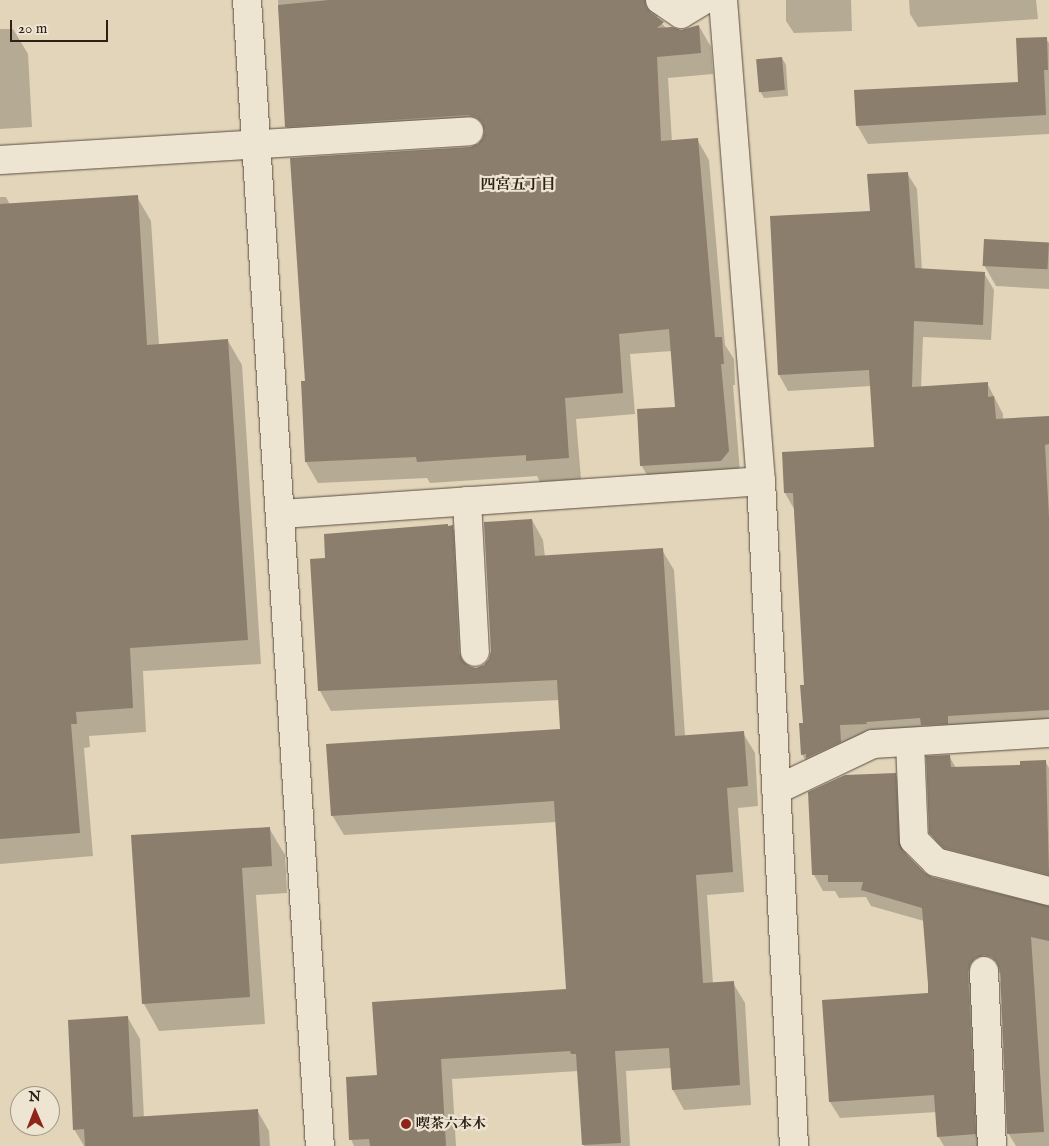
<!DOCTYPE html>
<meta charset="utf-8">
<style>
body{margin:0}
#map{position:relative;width:1049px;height:1146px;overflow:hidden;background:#e3d5ba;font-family:"IM FELL English","Noto Serif JP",serif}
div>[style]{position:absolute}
.shadow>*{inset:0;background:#0003}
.building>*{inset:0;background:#8b7e6c;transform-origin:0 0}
.roads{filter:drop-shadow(0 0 1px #5a4d40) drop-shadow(0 0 1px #5a4d40)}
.minor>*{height:28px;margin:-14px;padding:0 14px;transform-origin:14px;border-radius:14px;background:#ede4d2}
.dots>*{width:14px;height:14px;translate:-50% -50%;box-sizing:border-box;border:2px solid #ede4d2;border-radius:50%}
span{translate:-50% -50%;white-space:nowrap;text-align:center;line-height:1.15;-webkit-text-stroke:4.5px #ede4d2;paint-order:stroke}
.poi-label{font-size:14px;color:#2c2017;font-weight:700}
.left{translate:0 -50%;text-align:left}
.neighbourhood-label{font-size:15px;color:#2c2017;font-weight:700}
.north{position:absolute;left:10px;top:1086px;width:50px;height:50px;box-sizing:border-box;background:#ede4d2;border:1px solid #a09687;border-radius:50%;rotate:359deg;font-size:14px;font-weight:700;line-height:20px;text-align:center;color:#2c2017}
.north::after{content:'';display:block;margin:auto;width:18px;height:22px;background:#8f2418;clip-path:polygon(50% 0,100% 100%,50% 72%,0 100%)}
.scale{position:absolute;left:10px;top:20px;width:98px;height:22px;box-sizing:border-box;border:2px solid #2c2017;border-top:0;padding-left:6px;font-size:15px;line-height:18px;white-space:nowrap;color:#2c2017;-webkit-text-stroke:4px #ede4d2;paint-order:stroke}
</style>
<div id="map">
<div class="shadow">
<i style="clip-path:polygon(278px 0,713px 0,659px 12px,657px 18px,667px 29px,681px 31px,699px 26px,711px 47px,713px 74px,668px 78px,672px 142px,697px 139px,709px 160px,725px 345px,734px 359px,735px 385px,733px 385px,740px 473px,654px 486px,641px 465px,676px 408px,672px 351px,630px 354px,635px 414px,576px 419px,581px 479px,540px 482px,537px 476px,430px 483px,427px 478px,318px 483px,306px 462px,306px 382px,470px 148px,479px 145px,485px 137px,299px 147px,286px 126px)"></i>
<i style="clip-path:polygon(786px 0,851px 0,852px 31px,794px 33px,786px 21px)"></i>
<i style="clip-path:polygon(909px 0,1036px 0,1038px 19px,918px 27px,910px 14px)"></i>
<i style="clip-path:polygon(0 29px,13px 29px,28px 54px,32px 127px,0 129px)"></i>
<i style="clip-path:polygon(1046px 39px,1049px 43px,1049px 134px,868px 144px,857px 125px,1019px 83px)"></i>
<i style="clip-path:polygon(782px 58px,786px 65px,788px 96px,764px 98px,760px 91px)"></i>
<i style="clip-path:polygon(907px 173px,917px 189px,922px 270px,984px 273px,994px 290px,991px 340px,923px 337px,921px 388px,987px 383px,1003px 414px,1003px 419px,1049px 417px,1049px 726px,957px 732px,811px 770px,802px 754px,806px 686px,794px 509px,785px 493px,875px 448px,871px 386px,788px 391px,779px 375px,871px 212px)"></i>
<i style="clip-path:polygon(0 197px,6px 197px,10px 205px,137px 197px,151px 221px,159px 345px,228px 341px,242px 365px,261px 664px,143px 671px,146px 732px,89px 736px,90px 747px,84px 748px,93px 856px,0 864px)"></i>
<i style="clip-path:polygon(1049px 243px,1049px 289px,996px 286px,984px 265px)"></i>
<i style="clip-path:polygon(532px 520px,543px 540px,545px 557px,662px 550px,674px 570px,685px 736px,743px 733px,755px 753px,758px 806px,738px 808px,744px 892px,707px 895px,713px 984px,733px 983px,745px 1003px,751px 1105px,684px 1110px,673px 1090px,671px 1068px,626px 1071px,630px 1146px,584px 1146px,578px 1071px,452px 1079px,456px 1146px,354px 1146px,351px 1139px,378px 1076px,568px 991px,556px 822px,344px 835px,332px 815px,561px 730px,559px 700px,331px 711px,320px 691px,312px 560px,326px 559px,452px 527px,463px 547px,470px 668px,475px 669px,485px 666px,490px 659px)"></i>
<i style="clip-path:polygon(949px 756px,956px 768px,1022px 767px,1045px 761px,1049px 768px,1049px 888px,940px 850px,931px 833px)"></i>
<i style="clip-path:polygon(895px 774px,904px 790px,907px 857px,924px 874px,932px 878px,1049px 907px,1049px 1146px,1016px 1146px,1008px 1133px,1001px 973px,994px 971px,984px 1146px,944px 1146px,938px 1136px,937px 1112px,840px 1118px,830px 1102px,824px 1001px,929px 994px,924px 921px,871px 906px,866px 897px,839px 898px,835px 891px,823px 891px,814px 875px,809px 793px)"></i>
<i style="clip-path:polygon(269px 828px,285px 855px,287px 893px,256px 895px,265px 1024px,159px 1031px,144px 1004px)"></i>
<i style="clip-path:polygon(128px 1018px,140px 1039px,144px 1118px,257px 1110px,269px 1131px,270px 1146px,84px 1146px,74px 1129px)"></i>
</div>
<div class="building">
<i style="clip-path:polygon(329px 0,645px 0,646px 7px,651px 13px,664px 22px,657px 28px,672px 27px,681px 30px,699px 25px,701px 53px,657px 57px,661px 141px,698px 138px,715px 337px,722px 337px,724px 364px,721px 364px,729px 451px,721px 461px,640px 466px,637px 409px,675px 407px,669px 329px,619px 334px,623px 393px,565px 398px,569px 458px,526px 461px,526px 455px,417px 462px,416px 457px,305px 462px,301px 381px,305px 381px,290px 158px,470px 147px,478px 144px,483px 138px,485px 131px,482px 122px,476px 117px,468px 115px,285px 127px,278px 5px)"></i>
<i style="clip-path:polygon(1047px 37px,1048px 70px,1044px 70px,1046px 115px,856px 126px,854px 90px,1018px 82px,1016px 38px)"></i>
<i style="left:782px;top:57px;width:33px;height:26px;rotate:85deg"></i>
<i style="clip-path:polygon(908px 172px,915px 268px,985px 272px,983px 325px,914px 321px,912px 387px,988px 382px,988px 397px,994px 396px,996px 419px,1049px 416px,1049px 444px,1045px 445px,1049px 517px,1049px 710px,948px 716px,948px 724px,921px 725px,920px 718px,866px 722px,867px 724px,840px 725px,841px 742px,806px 758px,806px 754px,801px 755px,799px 723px,803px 723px,800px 685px,804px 685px,793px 493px,784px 493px,782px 452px,874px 447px,869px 370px,778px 375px,770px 216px,870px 211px,867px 174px)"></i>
<i style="clip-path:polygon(138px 195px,147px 345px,228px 339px,248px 640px,130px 648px,133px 708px,76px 712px,77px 724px,71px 724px,80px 833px,0 839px,0 204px)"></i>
<i style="left:984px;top:239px;width:65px;height:27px;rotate:3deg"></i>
<i style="clip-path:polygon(532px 519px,535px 556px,663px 548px,675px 736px,744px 731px,748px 786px,727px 788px,733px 872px,696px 875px,703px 983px,734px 981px,740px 1085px,672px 1090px,669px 1048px,615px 1051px,621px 1143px,582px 1145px,576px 1054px,571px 1054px,570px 1051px,441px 1059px,446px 1146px,370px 1146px,369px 1139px,349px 1140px,346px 1077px,377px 1075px,372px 1002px,566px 989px,554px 801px,331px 816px,326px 744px,560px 729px,557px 680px,318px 691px,310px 559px,325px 558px,324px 534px,448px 524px,448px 526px,453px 525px,459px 653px,462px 660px,468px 666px,476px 668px,484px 665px,489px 659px,491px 651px,484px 522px)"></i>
<i style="clip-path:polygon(950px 755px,951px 767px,1020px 765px,1020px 761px,1046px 760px,1049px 875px,944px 848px,929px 833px,926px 756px)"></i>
<i style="clip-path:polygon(896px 773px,899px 841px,903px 851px,925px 873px,932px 877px,1049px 906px,1049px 941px,1031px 937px,1044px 1132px,1007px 1134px,1000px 970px,997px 962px,992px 957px,984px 955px,975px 958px,970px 964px,968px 972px,976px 1134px,937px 1137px,934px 1095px,829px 1102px,822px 1000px,928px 993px,928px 984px,922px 908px,861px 890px,863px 882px,828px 882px,828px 875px,812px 875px,808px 792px,845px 775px)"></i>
<i style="clip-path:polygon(270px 827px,272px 866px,242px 868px,250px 997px,142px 1004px,131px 835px)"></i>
<i style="clip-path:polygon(128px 1016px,133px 1117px,258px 1109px,260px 1146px,85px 1146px,84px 1129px,73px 1130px,68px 1020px)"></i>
</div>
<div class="roads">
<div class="minor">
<i style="left:247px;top:0;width:1148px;rotate:86.36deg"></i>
<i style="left:660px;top:0;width:25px;rotate:34deg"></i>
<i style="left:681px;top:14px;width:27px;rotate:-31deg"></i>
<i style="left:723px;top:0;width:482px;rotate:85.5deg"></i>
<i style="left:761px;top:481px;width:666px;rotate:87.16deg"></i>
<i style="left:0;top:160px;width:470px;rotate:-3.5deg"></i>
<i style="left:467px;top:501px;width:151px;rotate:87deg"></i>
<i style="left:281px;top:514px;width:481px;rotate:-3.9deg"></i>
<i style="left:910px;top:742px;width:98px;rotate:87.7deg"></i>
<i style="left:914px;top:840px;width:31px;rotate:45deg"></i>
<i style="left:936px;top:862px;width:117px;rotate:14.4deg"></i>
<i style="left:776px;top:790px;width:107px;rotate:-25.4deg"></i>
<i style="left:873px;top:744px;width:176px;rotate:-3.6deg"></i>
<i style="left:984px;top:971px;width:175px;rotate:87.4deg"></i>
</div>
</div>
<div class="dots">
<i style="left:406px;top:1124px;background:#8f2418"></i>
</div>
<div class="poi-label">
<span class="left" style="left:416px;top:1124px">喫茶六本木</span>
</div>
<div class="neighbourhood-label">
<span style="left:518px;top:185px">四宮五丁目</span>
</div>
<div class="north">N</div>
<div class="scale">20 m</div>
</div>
